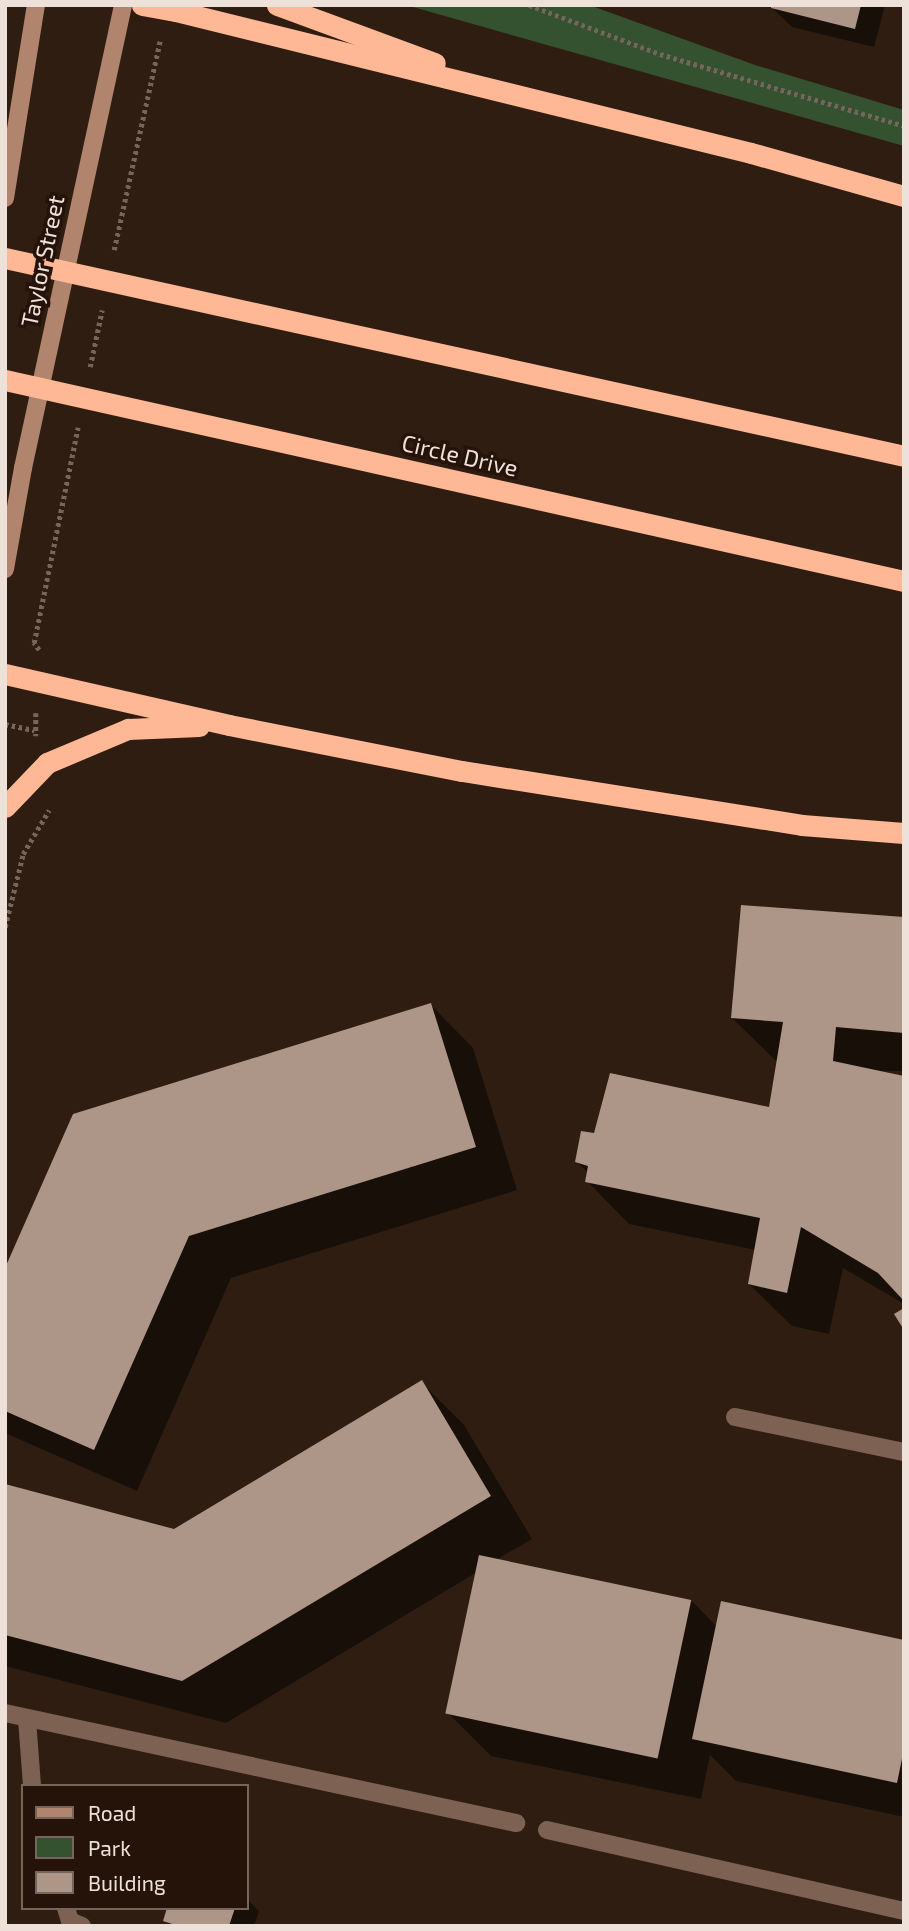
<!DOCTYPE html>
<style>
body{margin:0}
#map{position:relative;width:909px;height:1931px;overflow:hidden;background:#2f1d12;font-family:"Exo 2",sans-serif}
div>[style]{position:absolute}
.green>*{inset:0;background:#355230}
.shadow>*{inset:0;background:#0007}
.building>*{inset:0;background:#ad9588;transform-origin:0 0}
.path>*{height:4.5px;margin-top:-2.25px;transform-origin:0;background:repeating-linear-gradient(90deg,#75655b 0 3.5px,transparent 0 7px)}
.lane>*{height:18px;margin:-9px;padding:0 9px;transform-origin:9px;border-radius:9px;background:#7d6153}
.street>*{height:18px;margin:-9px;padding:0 9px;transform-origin:9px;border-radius:9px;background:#7d6153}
.secondary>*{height:18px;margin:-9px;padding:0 9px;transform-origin:9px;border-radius:9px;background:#b1846e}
.highway>*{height:21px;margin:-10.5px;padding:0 10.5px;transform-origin:10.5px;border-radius:10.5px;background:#feb896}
span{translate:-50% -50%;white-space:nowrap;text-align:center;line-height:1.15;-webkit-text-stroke:7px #251309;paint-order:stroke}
.street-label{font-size:23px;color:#eee1da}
.frame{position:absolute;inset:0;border:7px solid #eee1da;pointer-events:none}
.legend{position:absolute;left:21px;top:1784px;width:228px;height:126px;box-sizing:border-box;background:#251309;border:2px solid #75655d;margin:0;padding:9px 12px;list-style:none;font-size:21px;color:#eee1da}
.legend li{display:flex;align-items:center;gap:14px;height:35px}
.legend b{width:35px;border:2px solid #75655d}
</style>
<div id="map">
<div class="green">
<i style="clip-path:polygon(406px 5px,589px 5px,755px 65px,904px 110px,904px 146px)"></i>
</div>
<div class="shadow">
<i style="clip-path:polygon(769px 5px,885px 5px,874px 47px,792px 27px)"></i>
<i style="clip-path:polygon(904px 919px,904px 1071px,875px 1071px,904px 1077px,904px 1304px,843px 1268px,829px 1334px,792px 1326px,749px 1284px,756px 1250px,629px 1224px,587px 1181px,589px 1174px,577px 1162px,595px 1135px,771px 1109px,780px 1061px,775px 1060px,732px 1018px)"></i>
<i style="clip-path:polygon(431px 1005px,473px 1048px,517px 1190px,231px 1278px,137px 1491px,5px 1433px,5px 1272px)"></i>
<i style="clip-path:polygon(421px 1382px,464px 1425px,532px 1539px,496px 1560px,691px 1600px,717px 1627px,904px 1642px,904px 1817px,736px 1781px,710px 1755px,701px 1799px,491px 1756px,448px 1713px,477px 1572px,226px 1723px,5px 1666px,5px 1486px,175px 1530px)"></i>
<i style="clip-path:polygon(247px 1899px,259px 1911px,254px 1926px,170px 1926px,165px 1920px,169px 1908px,247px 1908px)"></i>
</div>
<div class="building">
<i style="clip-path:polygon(771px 5px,861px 5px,855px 29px,771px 8px)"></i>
<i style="clip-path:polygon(741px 905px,904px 917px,904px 1033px,836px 1027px,833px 1061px,904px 1076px,904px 1301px,878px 1273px,801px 1227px,787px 1293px,748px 1284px,760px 1218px,585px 1182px,588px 1166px,575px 1162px,581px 1131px,594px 1133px,610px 1073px,769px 1107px,783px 1022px,731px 1018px)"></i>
<i style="clip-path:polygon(431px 1003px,476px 1147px,189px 1236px,94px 1450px,5px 1411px,5px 1268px,73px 1114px)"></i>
<i style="clip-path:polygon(904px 1308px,904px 1330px,894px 1314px)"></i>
<i style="clip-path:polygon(422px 1380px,491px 1496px,182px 1681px,5px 1635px,5px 1484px,174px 1529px)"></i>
<i style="left:479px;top:1555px;width:217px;height:162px;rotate:12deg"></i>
<i style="clip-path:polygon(721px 1601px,904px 1640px,904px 1749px,897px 1783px,692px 1739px)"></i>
<i style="clip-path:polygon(167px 1908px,235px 1908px,229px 1926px,178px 1926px,163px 1921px)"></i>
</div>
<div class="path">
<i style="left:529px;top:5px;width:140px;rotate:20.5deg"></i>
<i style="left:660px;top:54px;width:254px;rotate:16.4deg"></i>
<i style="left:114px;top:250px;width:215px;rotate:-77.6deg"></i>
<i style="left:90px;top:367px;width:58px;rotate:-78.1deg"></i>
<i style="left:39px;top:650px;width:9px;rotate:-126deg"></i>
<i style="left:34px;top:643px;width:220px;rotate:-78.5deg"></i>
<i style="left:36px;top:713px;width:23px;rotate:90deg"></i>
<i style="left:5px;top:724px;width:30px;rotate:12deg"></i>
<i style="left:5px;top:927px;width:75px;rotate:-76.1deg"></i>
<i style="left:23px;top:854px;width:51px;rotate:-59.4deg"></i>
</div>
<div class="lane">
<i style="left:5px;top:1713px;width:523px;rotate:12.15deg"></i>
<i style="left:27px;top:1719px;width:67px;rotate:85.7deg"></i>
<i style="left:547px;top:1830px;width:366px;rotate:12.8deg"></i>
<i style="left:66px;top:1908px;width:14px;rotate:73deg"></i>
<i style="left:70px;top:1921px;width:13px;rotate:23deg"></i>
</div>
<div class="street">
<i style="left:735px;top:1417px;width:173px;rotate:11.7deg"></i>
</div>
<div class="secondary">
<i style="left:5px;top:198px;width:195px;rotate:-80.9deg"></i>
<i style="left:5px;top:569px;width:103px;rotate:-79.9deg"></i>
<i style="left:23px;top:468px;width:474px;rotate:-77.8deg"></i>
</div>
<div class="highway">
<i style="left:142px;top:5px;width:35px;rotate:10deg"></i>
<i style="left:176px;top:11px;width:592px;rotate:13.87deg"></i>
<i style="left:751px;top:153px;width:159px;rotate:15.7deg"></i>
<i style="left:277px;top:5px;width:168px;rotate:20.2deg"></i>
<i style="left:5px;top:258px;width:921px;rotate:12.42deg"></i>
<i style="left:5px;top:380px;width:921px;rotate:12.6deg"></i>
<i style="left:5px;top:674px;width:230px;rotate:12.8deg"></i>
<i style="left:229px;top:725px;width:237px;rotate:11.2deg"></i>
<i style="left:462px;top:771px;width:344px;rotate:9deg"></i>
<i style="left:802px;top:825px;width:102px;rotate:4.5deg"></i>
<i style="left:5px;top:807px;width:61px;rotate:-46.3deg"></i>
<i style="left:47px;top:763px;width:88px;rotate:-22.8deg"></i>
<i style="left:128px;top:729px;width:71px;rotate:-2.4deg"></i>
</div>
<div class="street-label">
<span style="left:42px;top:261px;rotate:-78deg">Taylor Street</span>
<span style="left:460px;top:455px;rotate:13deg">Circle Drive</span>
</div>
<div class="frame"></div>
<ul class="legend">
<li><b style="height:9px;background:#b1846e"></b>Road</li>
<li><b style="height:19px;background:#355230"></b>Park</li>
<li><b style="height:19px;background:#ad9588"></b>Building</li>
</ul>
</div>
